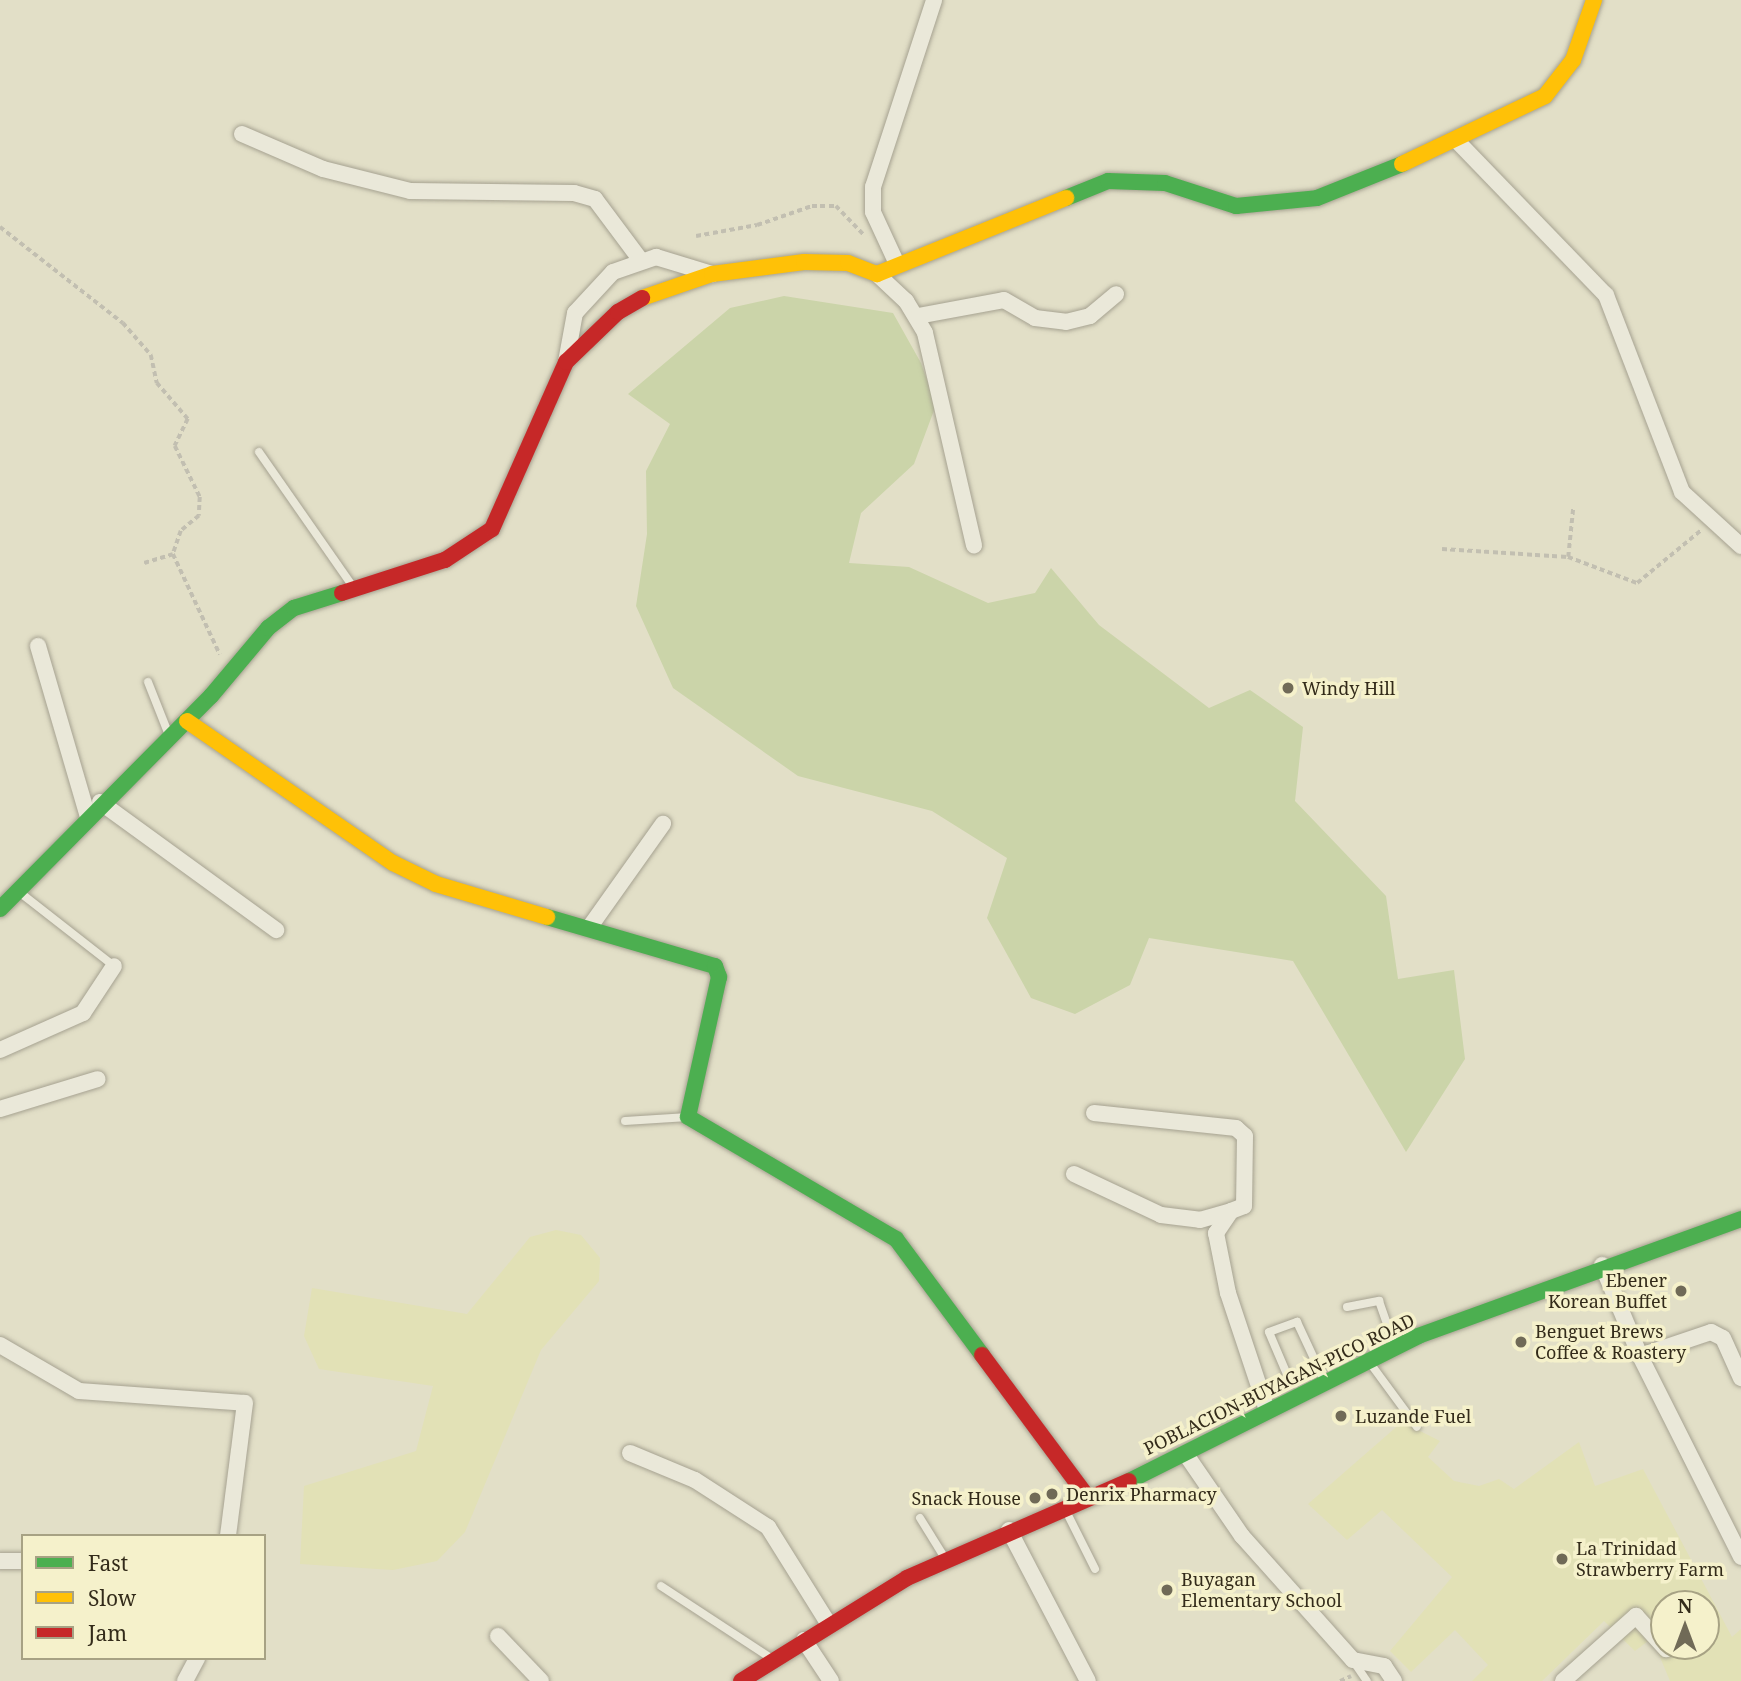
<!DOCTYPE html>
<style>
body{margin:0}
#map{position:relative;width:1741px;height:1681px;overflow:hidden;background:#e2dfc7;font-family:"Noto Serif",serif}
div>[style]{position:absolute}
.farmland>*{inset:0;background:#e2e1b6}
.green>*{inset:0;background:#cbd4a9}
.path>*{height:3.5px;margin-top:-1.75px;transform-origin:0;background:repeating-linear-gradient(90deg,#c2bfb1 0 5px,transparent 0 8.5px)}
.roads{filter:drop-shadow(0 0 2px #a6a291) drop-shadow(0 0 2px #a6a291)}
.lane>*{height:8px;margin:-4px;padding:0 4px;transform-origin:4px;border-radius:4px;background:#eae8d9}
.street>*{height:16px;margin:-8px;padding:0 8px;transform-origin:8px;border-radius:8px;background:#eae8d9}
.fast>*{height:16px;margin:-8px;padding:0 8px;transform-origin:8px;border-radius:8px;background:#4caf50}
.slow>*{height:16px;margin:-8px;padding:0 8px;transform-origin:8px;border-radius:8px;background:#ffc107}
.jam>*{height:16px;margin:-8px;padding:0 8px;transform-origin:8px;border-radius:8px;background:#c62828}
.dots>*{width:19px;height:19px;translate:-50% -50%;box-sizing:border-box;border:4px solid #f5f1cb;border-radius:50%}
span{translate:-50% -50%;white-space:nowrap;text-align:center;line-height:1.15;-webkit-text-stroke:7px #f5f1cb;paint-order:stroke}
.poi-label{font-size:18px;color:#332b1a}
.left{translate:0 -50%;text-align:left}
.right{translate:-100% -50%;text-align:right}
.street-label{font-size:18px;color:#332b1a}
.legend{position:absolute;left:21px;top:1534px;width:245px;height:126px;box-sizing:border-box;background:#f5f1cb;border:2px solid #a7a284;margin:0;padding:9px 12px;list-style:none;font-size:21px;color:#332b1a}
.legend li{display:flex;align-items:center;gap:14px;height:35px}
.legend b{width:35px;border:2px solid #a7a284}
.north{position:absolute;left:1650px;top:1590px;width:70px;height:70px;box-sizing:border-box;background:#f5f1cb;border:2px solid #a7a284;border-radius:50%;rotate:0deg;font-size:19px;font-weight:700;line-height:28px;text-align:center;color:#332b1a}
.north::after{content:'';display:block;margin:auto;width:24px;height:32px;background:#706a57;clip-path:polygon(50% 0,100% 100%,50% 72%,0 100%)}
</style>
<div id="map">
<div class="farmland">
<i style="clip-path:polygon(556px 1230px,581px 1235px,600px 1258px,599px 1281px,541px 1350px,465px 1532px,437px 1561px,393px 1570px,300px 1564px,304px 1486px,416px 1451px,433px 1386px,319px 1369px,304px 1336px,312px 1288px,467px 1314px,530px 1237px)"></i>
<i style="clip-path:polygon(evenodd,1402px 1422px,1440px 1441px,1428px 1457px,1454px 1481px,1479px 1486px,1499px 1479px,1514px 1489px,1579px 1442px,1595px 1486px,1643px 1469px,1732px 1637px,1741px 1629px,1741px 1681px,1670px 1681px,1652px 1638px,1635px 1651px,1604px 1621px,1542px 1681px,1472px 1681px,1488px 1665px,1455px 1630px,1411px 1672px,1390px 1651px,1452px 1577px,1382px 1510px,1347px 1540px,1308px 1504px,1402px 1422px,1664px 1604px,1706px 1604px,1706px 1646px,1664px 1646px,1664px 1604px)"></i>
</div>
<div class="green">
<i style="clip-path:polygon(784px 296px,893px 313px,921px 363px,936px 405px,914px 464px,861px 513px,849px 563px,909px 567px,988px 603px,1035px 593px,1051px 568px,1099px 625px,1209px 708px,1250px 690px,1303px 727px,1295px 801px,1386px 896px,1398px 979px,1454px 970px,1465px 1059px,1406px 1152px,1293px 961px,1149px 938px,1130px 985px,1075px 1014px,1031px 998px,987px 918px,1007px 858px,932px 811px,798px 776px,673px 688px,636px 606px,647px 534px,646px 471px,670px 424px,628px 394px,730px 308px)"></i>
</div>
<div class="path">
<i style="left:0;top:227px;width:156px;rotate:38deg"></i>
<i style="left:123px;top:323px;width:43px;rotate:48.8deg"></i>
<i style="left:151px;top:355px;width:29px;rotate:78deg"></i>
<i style="left:157px;top:383px;width:48px;rotate:49.3deg"></i>
<i style="left:188px;top:419px;width:30px;rotate:116deg"></i>
<i style="left:175px;top:446px;width:57px;rotate:63.9deg"></i>
<i style="left:200px;top:497px;width:19px;rotate:93deg"></i>
<i style="left:199px;top:516px;width:23px;rotate:140deg"></i>
<i style="left:181px;top:531px;width:24px;rotate:109deg"></i>
<i style="left:173px;top:554px;width:111px;rotate:65deg"></i>
<i style="left:696px;top:236px;width:62px;rotate:-10.2deg"></i>
<i style="left:757px;top:225px;width:58px;rotate:-19.1deg"></i>
<i style="left:812px;top:206px;width:24px"></i>
<i style="left:836px;top:206px;width:42px;rotate:46deg"></i>
<i style="left:1442px;top:549px;width:126px;rotate:3.6deg"></i>
<i style="left:1568px;top:557px;width:74px;rotate:20.6deg"></i>
<i style="left:1637px;top:583px;width:82px;rotate:-39.5deg"></i>
<i style="left:1568px;top:557px;width:49px;rotate:-84.2deg"></i>
<i style="left:144px;top:563px;width:30px;rotate:-17deg"></i>
<i style="left:1340px;top:1681px;width:12px;rotate:-24deg"></i>
</div>
<div class="roads">
<div class="lane">
<i style="left:259px;top:452px;width:166px;rotate:55.1deg"></i>
<i style="left:148px;top:682px;width:57px;rotate:68.4deg"></i>
<i style="left:18px;top:891px;width:122px;rotate:38deg"></i>
<i style="left:625px;top:1121px;width:63px;rotate:-3.6deg"></i>
<i style="left:1347px;top:1307px;width:33px;rotate:-11deg"></i>
<i style="left:1379px;top:1301px;width:49px;rotate:70.8deg"></i>
<i style="left:1370px;top:1363px;width:79px;rotate:53.7deg"></i>
<i style="left:1261px;top:1391px;width:30px;rotate:-23deg"></i>
<i style="left:1289px;top:1379px;width:51px;rotate:-113.1deg"></i>
<i style="left:1269px;top:1332px;width:30px;rotate:-20deg"></i>
<i style="left:1297px;top:1322px;width:66px;rotate:65deg"></i>
<i style="left:1065px;top:1509px;width:67px;rotate:63.4deg"></i>
<i style="left:920px;top:1518px;width:49px;rotate:58.2deg"></i>
<i style="left:661px;top:1586px;width:133px;rotate:33.3deg"></i>
<i style="left:1354px;top:1662px;width:23px;rotate:56deg"></i>
</div>
<div class="street">
<i style="left:242px;top:134px;width:88px;rotate:23.4deg"></i>
<i style="left:323px;top:169px;width:90px;rotate:14.2deg"></i>
<i style="left:410px;top:191px;width:164px;rotate:0.7deg"></i>
<i style="left:574px;top:193px;width:22px;rotate:16deg"></i>
<i style="left:595px;top:199px;width:74px;rotate:53.3deg"></i>
<i style="left:1458px;top:142px;width:213px;rotate:46deg"></i>
<i style="left:1606px;top:295px;width:211px;rotate:68.9deg"></i>
<i style="left:1682px;top:492px;width:80px;rotate:42.5deg"></i>
<i style="left:897px;top:264px;width:57px;rotate:-114.8deg"></i>
<i style="left:873px;top:212px;width:25px;rotate:-90deg"></i>
<i style="left:873px;top:187px;width:197px;rotate:-71.9deg"></i>
<i style="left:877px;top:274px;width:40px;rotate:43deg"></i>
<i style="left:906px;top:301px;width:37px;rotate:59deg"></i>
<i style="left:925px;top:333px;width:218px;rotate:77deg"></i>
<i style="left:918px;top:316px;width:87px;rotate:-10.5deg"></i>
<i style="left:1004px;top:300px;width:36px;rotate:30deg"></i>
<i style="left:1035px;top:318px;width:31px;rotate:7deg"></i>
<i style="left:1066px;top:322px;width:25px;rotate:-14deg"></i>
<i style="left:1090px;top:316px;width:34px;rotate:-40deg"></i>
<i style="left:566px;top:362px;width:50px;rotate:-79.6deg"></i>
<i style="left:575px;top:313px;width:56px;rotate:-47.2deg"></i>
<i style="left:613px;top:272px;width:46px;rotate:-19.2deg"></i>
<i style="left:656px;top:257px;width:59px;rotate:16.9deg"></i>
<i style="left:38px;top:646px;width:178px;rotate:73.7deg"></i>
<i style="left:100px;top:802px;width:218px;rotate:36deg"></i>
<i style="left:589px;top:928px;width:128px;rotate:-54.6deg"></i>
<i style="left:0;top:1050px;width:91px;rotate:-24deg"></i>
<i style="left:83px;top:1013px;width:56px;rotate:-56.6deg"></i>
<i style="left:0;top:1109px;width:102px;rotate:-17deg"></i>
<i style="left:1094px;top:1113px;width:143px;rotate:6deg"></i>
<i style="left:1236px;top:1128px;width:12px;rotate:42deg"></i>
<i style="left:1245px;top:1136px;width:70px;rotate:90.8deg"></i>
<i style="left:1244px;top:1206px;width:14px;rotate:159deg"></i>
<i style="left:1231px;top:1211px;width:27px;rotate:124deg"></i>
<i style="left:1216px;top:1233px;width:61px;rotate:78.7deg"></i>
<i style="left:1228px;top:1293px;width:123px;rotate:71.6deg"></i>
<i style="left:1074px;top:1174px;width:96px;rotate:25.2deg"></i>
<i style="left:1161px;top:1215px;width:39px;rotate:7deg"></i>
<i style="left:1200px;top:1220px;width:32px;rotate:-16deg"></i>
<i style="left:1602px;top:1265px;width:99px;rotate:67.3deg"></i>
<i style="left:1640px;top:1356px;width:225px;rotate:63.3deg"></i>
<i style="left:0;top:1345px;width:91px;rotate:30.2deg"></i>
<i style="left:79px;top:1391px;width:166px;rotate:4.1deg"></i>
<i style="left:245px;top:1403px;width:134px;rotate:97.3deg"></i>
<i style="left:1640px;top:1356px;width:75px;rotate:-18.7deg"></i>
<i style="left:1711px;top:1332px;width:13px;rotate:27deg"></i>
<i style="left:1723px;top:1338px;width:44px;rotate:65.8deg"></i>
<i style="left:630px;top:1453px;width:70px;rotate:22.6deg"></i>
<i style="left:695px;top:1480px;width:87px;rotate:32.8deg"></i>
<i style="left:768px;top:1527px;width:113px;rotate:58deg"></i>
<i style="left:1187px;top:1456px;width:97px;rotate:55.5deg"></i>
<i style="left:1242px;top:1536px;width:166px;rotate:48.2deg"></i>
<i style="left:1353px;top:1660px;width:32px;rotate:11deg"></i>
<i style="left:1384px;top:1666px;width:18px;rotate:56deg"></i>
<i style="left:1009px;top:1530px;width:170px;rotate:62.4deg"></i>
<i style="left:0;top:1561px;width:23px"></i>
<i style="left:498px;top:1636px;width:62px;rotate:46.3deg"></i>
<i style="left:804px;top:1640px;width:49px;rotate:56.6deg"></i>
<i style="left:185px;top:1681px;width:26px;rotate:-62deg"></i>
<i style="left:1563px;top:1681px;width:98px;rotate:-41.7deg"></i>
<i style="left:1636px;top:1616px;width:45px;rotate:47.7deg"></i>
</div>
<div class="fast">
<i style="left:1066px;top:198px;width:45px;rotate:-22deg"></i>
<i style="left:1108px;top:181px;width:57px;rotate:2deg"></i>
<i style="left:1165px;top:183px;width:75px;rotate:17.9deg"></i>
<i style="left:1236px;top:206px;width:81px;rotate:-5.6deg"></i>
<i style="left:1317px;top:198px;width:92px;rotate:-21.8deg"></i>
<i style="left:0;top:909px;width:300px;rotate:-45.3deg"></i>
<i style="left:211px;top:696px;width:89px;rotate:-50deg"></i>
<i style="left:268px;top:628px;width:33px;rotate:-38deg"></i>
<i style="left:294px;top:608px;width:50px;rotate:-17.4deg"></i>
<i style="left:547px;top:917px;width:175px;rotate:16.3deg"></i>
<i style="left:715px;top:966px;width:12px;rotate:70deg"></i>
<i style="left:719px;top:977px;width:143px;rotate:102.5deg"></i>
<i style="left:688px;top:1117px;width:241px;rotate:30.4deg"></i>
<i style="left:896px;top:1239px;width:144px;rotate:53.4deg"></i>
<i style="left:1129px;top:1481px;width:323px;rotate:-26.6deg"></i>
<i style="left:1418px;top:1336px;width:344px;rotate:-19.9deg"></i>
</div>
<div class="slow">
<i style="left:1402px;top:164px;width:158px;rotate:-25.4deg"></i>
<i style="left:1545px;top:96px;width:46px;rotate:-52.1deg"></i>
<i style="left:1573px;top:60px;width:64px;rotate:-70.7deg"></i>
<i style="left:642px;top:298px;width:74px;rotate:-18.9deg"></i>
<i style="left:712px;top:274px;width:93px;rotate:-7.4deg"></i>
<i style="left:804px;top:262px;width:44px;rotate:1.3deg"></i>
<i style="left:848px;top:263px;width:31px;rotate:21deg"></i>
<i style="left:877px;top:274px;width:204px;rotate:-21.9deg"></i>
<i style="left:187px;top:721px;width:250px;rotate:34.6deg"></i>
<i style="left:393px;top:863px;width:48px;rotate:26deg"></i>
<i style="left:436px;top:884px;width:116px;rotate:16.6deg"></i>
</div>
<div class="jam">
<i style="left:342px;top:593px;width:108px;rotate:-17.8deg"></i>
<i style="left:445px;top:560px;width:56px;rotate:-33.4deg"></i>
<i style="left:492px;top:529px;width:183px;rotate:-66.1deg"></i>
<i style="left:566px;top:362px;width:72px;rotate:-43.9deg"></i>
<i style="left:618px;top:312px;width:28px;rotate:-30deg"></i>
<i style="left:982px;top:1355px;width:174px;rotate:53.4deg"></i>
<i style="left:741px;top:1681px;width:195px;rotate:-31.8deg"></i>
<i style="left:907px;top:1578px;width:242px;rotate:-23.6deg"></i>
</div>
</div>
<div class="dots">
<i style="left:1288px;top:688px;background:#706a57"></i>
<i style="left:1681px;top:1291px;background:#706a57"></i>
<i style="left:1521px;top:1342px;background:#706a57"></i>
<i style="left:1341px;top:1416px;background:#706a57"></i>
<i style="left:1052px;top:1494px;background:#706a57"></i>
<i style="left:1035px;top:1498px;background:#706a57"></i>
<i style="left:1562px;top:1559px;background:#706a57"></i>
<i style="left:1167px;top:1590px;background:#706a57"></i>
</div>
<div class="poi-label">
<span class="left" style="left:1302px;top:688px">Windy Hill</span>
<span class="right" style="left:1667px;top:1291px">Ebener<br>Korean Buffet</span>
<span class="left" style="left:1535px;top:1342px">Benguet Brews<br>Coffee &amp; Roastery</span>
<span class="left" style="left:1355px;top:1416px">Luzande Fuel</span>
<span class="left" style="left:1066px;top:1494px">Denrix Pharmacy</span>
<span class="right" style="left:1021px;top:1498px">Snack House</span>
<span class="left" style="left:1576px;top:1559px">La Trinidad<br>Strawberry Farm</span>
<span class="left" style="left:1181px;top:1590px">Buyagan<br>Elementary School</span>
</div>
<div class="street-label">
<span style="left:1279px;top:1384px;rotate:-26deg">POBLACION-BUYAGAN-PICO ROAD</span>
</div>
<ul class="legend">
<li><b style="height:9px;background:#4caf50"></b>Fast</li>
<li><b style="height:9px;background:#ffc107"></b>Slow</li>
<li><b style="height:9px;background:#c62828"></b>Jam</li>
</ul>
<div class="north">N</div>
</div>
